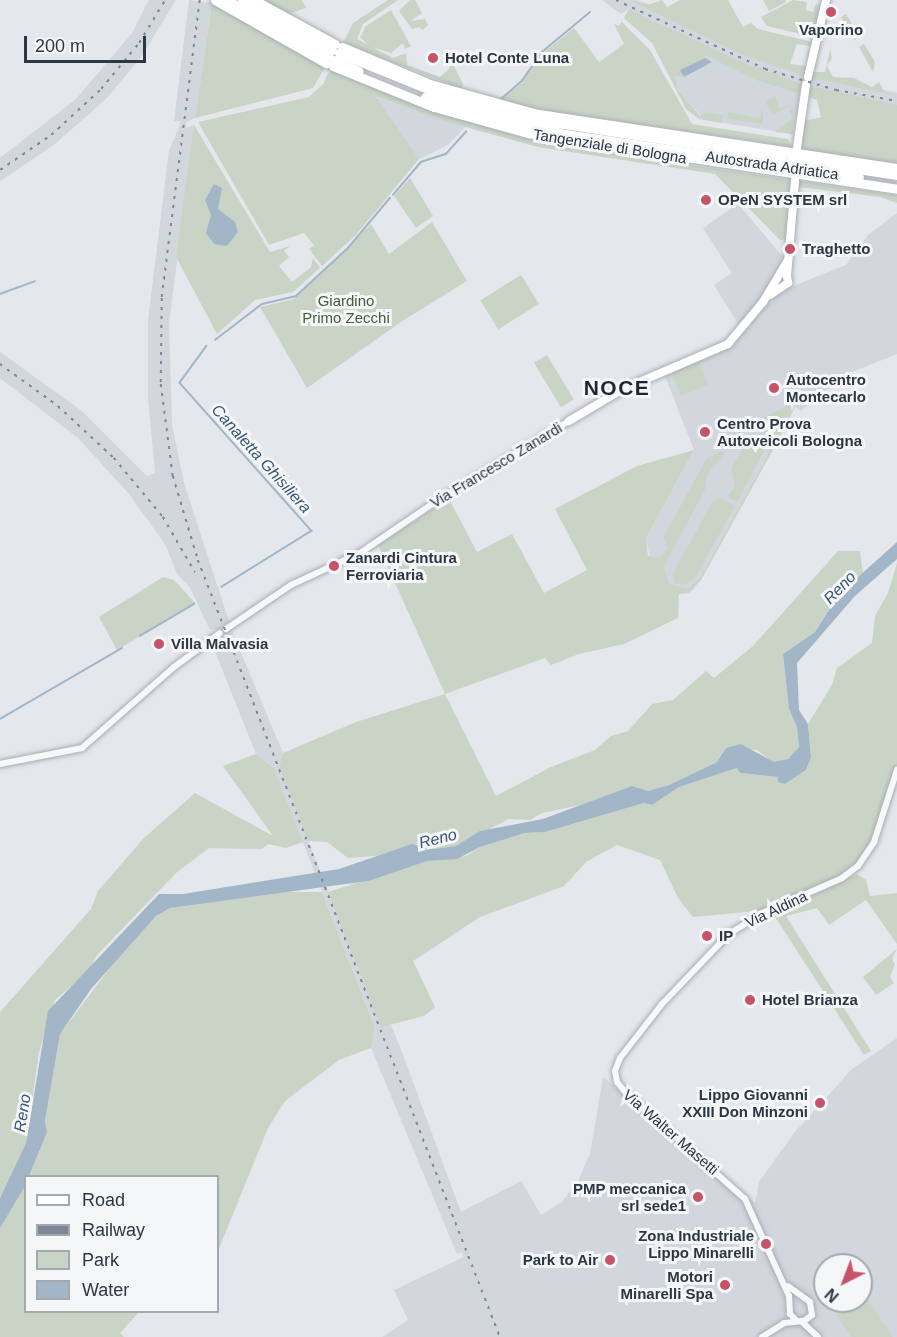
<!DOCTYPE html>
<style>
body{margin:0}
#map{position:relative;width:897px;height:1337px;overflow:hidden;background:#e4e7eb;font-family:Arial,sans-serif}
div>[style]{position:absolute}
.built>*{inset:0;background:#d2d6dd}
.green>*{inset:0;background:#cad4c6;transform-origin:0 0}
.water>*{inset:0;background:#a2b6c8}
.stream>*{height:1.5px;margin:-0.75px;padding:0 0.75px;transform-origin:0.75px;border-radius:0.75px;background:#a2b6c8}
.roads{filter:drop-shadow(0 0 2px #a9aeb5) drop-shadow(0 0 2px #a9aeb5)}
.minor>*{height:6px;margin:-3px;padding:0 3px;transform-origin:3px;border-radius:3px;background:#f7f8f9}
.major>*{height:8px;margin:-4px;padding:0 4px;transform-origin:4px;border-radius:4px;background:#fff}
.highway>*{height:9px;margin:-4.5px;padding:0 4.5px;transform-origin:4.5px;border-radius:4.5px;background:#fff}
.rail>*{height:1.5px;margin-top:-0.75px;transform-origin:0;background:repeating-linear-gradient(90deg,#7e8794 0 3px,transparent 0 9px)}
.dots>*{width:16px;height:16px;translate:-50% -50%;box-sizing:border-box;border:3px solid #f4f6f8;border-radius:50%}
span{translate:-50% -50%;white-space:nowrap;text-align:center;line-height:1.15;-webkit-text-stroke:6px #f4f6f8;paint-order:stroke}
.poi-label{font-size:15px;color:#2d3643;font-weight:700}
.left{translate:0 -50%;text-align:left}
.right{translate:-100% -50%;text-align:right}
.street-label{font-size:15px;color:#2d3643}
.park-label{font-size:15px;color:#435d3b}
.water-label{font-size:16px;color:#395674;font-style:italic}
.district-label{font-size:21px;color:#1f2734;font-weight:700;letter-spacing:1.5px}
.legend{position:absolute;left:24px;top:1175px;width:195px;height:138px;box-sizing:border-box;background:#f4f6f8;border:2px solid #a4a9b0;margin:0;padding:8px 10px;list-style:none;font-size:18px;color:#2d3643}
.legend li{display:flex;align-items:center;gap:12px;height:30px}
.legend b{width:30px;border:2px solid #a4a9b0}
.north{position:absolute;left:813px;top:1253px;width:60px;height:60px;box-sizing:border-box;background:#f4f6f8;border:2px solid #a4a9b0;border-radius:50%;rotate:222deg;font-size:16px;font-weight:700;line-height:24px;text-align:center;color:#2d3643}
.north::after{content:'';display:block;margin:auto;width:21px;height:27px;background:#c75369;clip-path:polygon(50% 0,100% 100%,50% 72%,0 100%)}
.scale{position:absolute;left:24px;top:36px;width:122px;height:27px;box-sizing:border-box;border:3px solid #2d3643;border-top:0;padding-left:8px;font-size:18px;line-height:21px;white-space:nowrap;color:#2d3643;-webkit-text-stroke:4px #f4f6f8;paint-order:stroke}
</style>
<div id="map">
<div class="built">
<i style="clip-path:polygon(149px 0,176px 0,141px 57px,107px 98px,55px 144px,0 181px,0 158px,76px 99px,132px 33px)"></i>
<i style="clip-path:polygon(evenodd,189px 0,212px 3px,195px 118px,186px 122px,186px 128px,194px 125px,169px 324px,172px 425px,184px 483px,229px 622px,224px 625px,227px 632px,231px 629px,283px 753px,279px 766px,381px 1026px,391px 1025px,400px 1047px,461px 1212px,521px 1181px,541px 1215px,562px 1202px,578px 1181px,590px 1154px,603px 1077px,755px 1203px,759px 1182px,794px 1133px,852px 1069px,897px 1038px,897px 1337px,382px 1337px,408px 1320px,394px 1290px,464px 1257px,462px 1252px,457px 1254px,371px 1048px,375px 1028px,274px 768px,256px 754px,212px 644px,222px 637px,219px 629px,210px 630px,189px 586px,177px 574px,165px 544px,129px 494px,78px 438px,0 378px,0 352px,82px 411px,147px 476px,155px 473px,148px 397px,148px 320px,169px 151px,179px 127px,180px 121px,174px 121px,189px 0,825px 1265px,861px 1265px,861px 1301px,825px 1301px,825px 1265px)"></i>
<i style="clip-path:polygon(602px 0,637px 0,671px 12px,804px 71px,805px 76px,812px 78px,815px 72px,897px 93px,897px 113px,808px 95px,810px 86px,802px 84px,796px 93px,800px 94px,793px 134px,705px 120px,681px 94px,652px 42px,624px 18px,629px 9px,621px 14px)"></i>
<i style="clip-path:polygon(373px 96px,440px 120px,465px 127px,448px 145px,419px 159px)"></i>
<i style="clip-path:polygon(738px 204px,783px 257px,772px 283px,739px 325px,714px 285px,732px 273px,703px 228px)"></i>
<i style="clip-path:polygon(897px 213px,897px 354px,847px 374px,801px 411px,795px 407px,693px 590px,683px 594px,654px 578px,646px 538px,694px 450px,665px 376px,731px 346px,778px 292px,846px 265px,868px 235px)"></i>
</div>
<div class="green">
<i style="clip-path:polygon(263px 0,302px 0,306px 8px,288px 14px)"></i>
<i style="clip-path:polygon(388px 0,398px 0,363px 24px,357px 39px,393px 58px,406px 53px,407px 65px,440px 77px,449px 69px,451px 60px,463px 84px,462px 89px,343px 43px,353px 23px)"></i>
<i style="clip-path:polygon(410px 0,415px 0,422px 13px,411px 21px,425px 19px,428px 25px,423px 30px,419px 27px,412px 29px,399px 11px)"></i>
<i style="clip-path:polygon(629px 0,648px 5px,662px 0,667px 7px,680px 0,728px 0,743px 27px,751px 23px,758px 29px,812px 42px,810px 46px,797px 44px,790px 64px,806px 66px,804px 76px,741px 54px)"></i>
<i style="clip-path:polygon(763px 0,785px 0,786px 2px,769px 11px)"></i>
<i style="clip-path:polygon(793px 0,807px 2px,806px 10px,813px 12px,816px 4px,821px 6px,813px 37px,767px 26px,761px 17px)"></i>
<i style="clip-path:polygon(212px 3px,325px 67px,313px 88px,195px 118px)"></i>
<i style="clip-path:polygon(629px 9px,652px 21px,651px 25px,654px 21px,744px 63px,802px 84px,800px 94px,756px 80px,703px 54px,705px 58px,681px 70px,684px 77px,675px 75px,678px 90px,700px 116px,707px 112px,723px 115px,721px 123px,699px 119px,686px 109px,652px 43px,624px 18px)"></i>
<i style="clip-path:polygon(391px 10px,411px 46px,405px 49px,403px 43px,391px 53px,369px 46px,360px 37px,366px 26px)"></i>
<i style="clip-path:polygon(846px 14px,857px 32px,855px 41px,841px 17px)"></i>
<i style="clip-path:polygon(622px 22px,650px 50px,692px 124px,788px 139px,792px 147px,548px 111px,498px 100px,523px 82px,543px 53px,574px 28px,599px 62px,624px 44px,614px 24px,619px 26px)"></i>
<i style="clip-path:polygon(864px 44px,875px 62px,873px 72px,859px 47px)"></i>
<i style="clip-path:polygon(830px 50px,832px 58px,827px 66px,833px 77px,854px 78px,872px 87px,879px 82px,884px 91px,897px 96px,812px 78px,814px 72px,825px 72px)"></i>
<i style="clip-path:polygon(330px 70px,431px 111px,542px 143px,790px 180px,786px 239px,780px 240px,715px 174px,538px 147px,440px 120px,375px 96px,419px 159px,355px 236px,322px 266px,309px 249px,314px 245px,304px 233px,269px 245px,198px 122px,309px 97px,323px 84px)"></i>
<i style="clip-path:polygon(810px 86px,897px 105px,897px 164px,801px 149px,804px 121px,821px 117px,817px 100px,808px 97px)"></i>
<i style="clip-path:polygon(775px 95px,780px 108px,793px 104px,774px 114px,765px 102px)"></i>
<i style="clip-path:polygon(793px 108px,793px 134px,775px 132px,793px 118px,789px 111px)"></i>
<i style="clip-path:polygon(763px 109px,763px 124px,728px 119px,728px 112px,759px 118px)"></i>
<i style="clip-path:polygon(194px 125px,270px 252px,290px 246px,284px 251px,289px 257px,279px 266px,292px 282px,311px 267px,313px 258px,320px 268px,293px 292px,255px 300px,217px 334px,176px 257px)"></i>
<i style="clip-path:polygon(410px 178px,433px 216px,416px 228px,394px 196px)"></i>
<i style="clip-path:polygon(799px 181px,897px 195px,897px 203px,880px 197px,798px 187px)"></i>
<i style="clip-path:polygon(432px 222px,467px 281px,404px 320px,307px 388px,260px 307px,294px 299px,371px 224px,389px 254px)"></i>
<i style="left:521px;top:275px;width:34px;height:48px;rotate:58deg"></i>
<i style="left:547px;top:355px;width:52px;height:15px;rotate:59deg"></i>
<i style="left:699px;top:362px;width:25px;height:29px;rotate:69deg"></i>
<i style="clip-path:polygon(793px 403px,795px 407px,774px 448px,701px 580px,689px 593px,679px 594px,678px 618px,624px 644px,579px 654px,551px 665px,545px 658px,445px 694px,496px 796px,551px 767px,595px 750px,611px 736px,628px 731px,652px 704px,673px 700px,706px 671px,714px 678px,753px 646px,838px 551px,860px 551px,863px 574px,837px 595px,815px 632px,783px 654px,789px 709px,797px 727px,799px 747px,788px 759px,774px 763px,757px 750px,726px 748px,717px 762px,669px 785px,648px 791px,632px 786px,585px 804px,542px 813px,530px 820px,509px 819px,456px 846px,434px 849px,417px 844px,376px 856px,348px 858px,327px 842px,308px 841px,279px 766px,283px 753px,356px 722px,445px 694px,378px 545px,449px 499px,477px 552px,512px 534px,544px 593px,587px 570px,555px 509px,637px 466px,694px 450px,646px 538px,648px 556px,660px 557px,668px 549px,663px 538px,707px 458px,721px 451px,725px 453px,707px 475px,705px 490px,664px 566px,669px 584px,688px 589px,701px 576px,769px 453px,769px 440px,761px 430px,744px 429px,729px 445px,734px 432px)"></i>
<i style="clip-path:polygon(753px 433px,763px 439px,764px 451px,737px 502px,727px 497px,735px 486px,731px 468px)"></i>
<i style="clip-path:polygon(721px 498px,735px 506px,695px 578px,684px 585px,675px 583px,673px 573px,713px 501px)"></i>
<i style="clip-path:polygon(897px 563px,897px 765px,868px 857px,853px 871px,777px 909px,693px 917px,678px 898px,660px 860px,617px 845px,586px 862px,564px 886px,480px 917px,413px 961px,435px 1007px,424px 1016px,381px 1027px,328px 892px,427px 861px,466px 856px,480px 847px,525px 833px,545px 832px,644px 803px,652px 805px,679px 787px,737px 768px,740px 773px,778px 777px,785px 784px,806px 770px,811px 758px,808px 724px,832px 685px,837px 668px,872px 643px,875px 616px,888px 593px)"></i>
<i style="clip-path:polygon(163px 577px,174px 580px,195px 603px,117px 650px,99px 617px)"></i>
<i style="clip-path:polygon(256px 754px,274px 768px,303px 842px,286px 848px,268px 844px,262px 849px,209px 848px,176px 873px,97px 955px,89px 971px,55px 1000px,39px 1052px,26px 1143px,0 1198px,0 1012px,91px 909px,98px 891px,144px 838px,195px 793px,273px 836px,223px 766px)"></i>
<i style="clip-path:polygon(857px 874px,866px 880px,870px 896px,897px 893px,897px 944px,866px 900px,829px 925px,817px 908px,786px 916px,871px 1051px,864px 1055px,774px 915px)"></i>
<i style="clip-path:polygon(279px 892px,322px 892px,375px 1028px,371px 1048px,339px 1060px,285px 1101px,268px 1128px,218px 1251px,218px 1176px,29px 1176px,47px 1134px,45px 1121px,60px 1034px,115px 961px,156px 916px,170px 908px)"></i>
<i style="clip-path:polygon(897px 949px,892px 959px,895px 964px,890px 977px,894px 983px,876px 995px,863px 977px)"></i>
<i style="clip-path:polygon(25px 1185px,26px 1312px,139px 1312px,120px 1333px,124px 1337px,0 1337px,0 1228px)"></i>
<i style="clip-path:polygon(864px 1295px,893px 1337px,851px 1337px,836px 1314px,861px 1301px)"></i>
</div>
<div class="water">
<i style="clip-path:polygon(705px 58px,712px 62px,684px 77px,680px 70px)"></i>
<i style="clip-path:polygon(214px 184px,222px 188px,218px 209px,235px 222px,238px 232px,227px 246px,214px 244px,206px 233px,211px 215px,205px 200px)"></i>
<i style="clip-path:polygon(897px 542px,897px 559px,855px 596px,797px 663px,799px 710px,808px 724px,811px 758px,806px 770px,785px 784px,778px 782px,778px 777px,740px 773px,737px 768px,679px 787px,652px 805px,644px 803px,545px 832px,525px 833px,480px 847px,457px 859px,427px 861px,368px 881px,170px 908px,156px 916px,91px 989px,60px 1034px,45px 1121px,47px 1133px,29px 1176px,26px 1176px,25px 1186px,0 1228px,0 1198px,26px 1143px,48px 1011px,159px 894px,183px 894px,339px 869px,412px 844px,434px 849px,456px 846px,480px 831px,543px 819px,632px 786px,648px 791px,669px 785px,717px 762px,726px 748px,741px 744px,774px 762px,788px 759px,799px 747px,797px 727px,789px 709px,783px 654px,815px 632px,838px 595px)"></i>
</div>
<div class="stream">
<i style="left:501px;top:99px;width:28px;rotate:-41deg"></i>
<i style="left:522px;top:81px;width:35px;rotate:-55deg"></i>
<i style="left:542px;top:52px;width:62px;rotate:-39.8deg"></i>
<i style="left:393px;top:195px;width:43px;rotate:-49.7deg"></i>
<i style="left:421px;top:162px;width:26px;rotate:-18deg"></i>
<i style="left:446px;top:154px;width:30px;rotate:-48deg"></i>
<i style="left:0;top:294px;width:37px;rotate:-20deg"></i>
<i style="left:215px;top:340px;width:59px;rotate:-37.5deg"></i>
<i style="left:262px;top:304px;width:35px;rotate:-13deg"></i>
<i style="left:296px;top:296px;width:71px;rotate:-42.7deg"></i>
<i style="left:348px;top:248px;width:65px;rotate:-50deg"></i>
<i style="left:207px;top:346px;width:46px;rotate:126.1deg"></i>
<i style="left:180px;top:383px;width:198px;rotate:48.3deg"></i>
<i style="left:312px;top:531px;width:106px;rotate:148.1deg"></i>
<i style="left:140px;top:636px;width:63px;rotate:-30.7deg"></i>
<i style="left:0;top:719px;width:141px;rotate:-30.2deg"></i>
</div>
<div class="roads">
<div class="minor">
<i style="left:226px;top:629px;width:78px;rotate:-34.1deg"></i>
<i style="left:291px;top:585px;width:76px;rotate:-24.9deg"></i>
<i style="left:360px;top:553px;width:94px;rotate:-34.2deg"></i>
<i style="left:438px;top:500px;width:153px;rotate:-31.1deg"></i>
<i style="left:0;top:764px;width:84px;rotate:-11deg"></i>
<i style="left:82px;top:748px;width:123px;rotate:-41.4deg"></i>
<i style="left:174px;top:667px;width:57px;rotate:-36.5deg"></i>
<i style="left:797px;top:1321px;width:10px;rotate:-135deg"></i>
<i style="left:790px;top:1314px;width:18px;rotate:-93deg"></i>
<i style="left:789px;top:1296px;width:107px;rotate:-114.4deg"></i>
<i style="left:745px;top:1199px;width:159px;rotate:-138.3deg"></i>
<i style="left:626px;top:1093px;width:14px;rotate:-129deg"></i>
<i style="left:617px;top:1082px;width:11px;rotate:-100deg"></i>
<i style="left:615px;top:1071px;width:14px;rotate:-69deg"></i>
<i style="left:620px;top:1058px;width:68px;rotate:-52.1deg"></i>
<i style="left:662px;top:1004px;width:97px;rotate:-46.3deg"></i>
<i style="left:729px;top:934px;width:39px;rotate:-32deg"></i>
<i style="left:762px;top:913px;width:87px;rotate:-23.6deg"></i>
<i style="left:842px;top:878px;width:20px;rotate:-37deg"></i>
<i style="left:858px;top:866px;width:29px;rotate:-56deg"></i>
<i style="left:874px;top:842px;width:76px;rotate:-72.3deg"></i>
<i style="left:801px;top:1321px;width:23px;rotate:43deg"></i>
<i style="left:762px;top:1337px;width:26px;rotate:-32deg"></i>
<i style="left:784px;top:1323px;width:20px;rotate:-6deg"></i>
<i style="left:804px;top:1321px;width:10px;rotate:-37deg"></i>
<i style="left:812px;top:1315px;width:13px;rotate:-99deg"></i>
<i style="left:810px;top:1302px;width:27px;rotate:-144deg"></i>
</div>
<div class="major">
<i style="left:808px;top:77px;width:79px;rotate:-76.8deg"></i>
<i style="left:797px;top:148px;width:64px;rotate:-81.9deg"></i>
<i style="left:787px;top:276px;width:96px;rotate:-85.2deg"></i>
<i style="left:770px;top:295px;width:22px;rotate:-34deg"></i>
<i style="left:788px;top:283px;width:7px;rotate:-98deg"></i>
<i style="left:569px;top:421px;width:63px;rotate:-30.7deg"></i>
<i style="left:623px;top:389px;width:114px;rotate:-23.2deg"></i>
<i style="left:728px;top:344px;width:55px;rotate:-50.2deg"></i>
<i style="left:763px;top:302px;width:49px;rotate:-59.2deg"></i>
</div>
<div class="highway">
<i style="left:215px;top:0;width:128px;rotate:29.6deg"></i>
<i style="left:227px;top:0;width:117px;rotate:29.2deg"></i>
<i style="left:242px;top:0;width:103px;rotate:29.1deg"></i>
<i style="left:254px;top:0;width:92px;rotate:28.5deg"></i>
<i style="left:342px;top:47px;width:95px;rotate:22.8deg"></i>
<i style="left:430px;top:84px;width:107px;rotate:15.7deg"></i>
<i style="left:533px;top:113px;width:368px;rotate:8.6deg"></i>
<i style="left:339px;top:53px;width:104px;rotate:22.1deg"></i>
<i style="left:435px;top:92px;width:100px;rotate:15.7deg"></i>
<i style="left:531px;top:119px;width:370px;rotate:8.7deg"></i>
<i style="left:335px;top:60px;width:26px;rotate:25deg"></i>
<i style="left:333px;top:66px;width:109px;rotate:22.1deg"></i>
<i style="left:434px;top:107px;width:98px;rotate:15.5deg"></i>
<i style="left:528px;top:133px;width:373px;rotate:8.6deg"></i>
<i style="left:425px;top:97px;width:145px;rotate:14.8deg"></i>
<i style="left:565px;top:134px;width:297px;rotate:8.3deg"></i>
</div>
</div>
<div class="rail">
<i style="left:200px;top:0;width:300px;rotate:97.3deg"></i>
<i style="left:162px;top:298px;width:86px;rotate:90.7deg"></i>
<i style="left:161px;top:384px;width:93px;rotate:82.6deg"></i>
<i style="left:173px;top:476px;width:88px;rotate:73.4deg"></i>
<i style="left:198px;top:560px;width:834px;rotate:68.76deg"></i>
<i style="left:616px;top:0;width:164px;rotate:24.8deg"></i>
<i style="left:765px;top:69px;width:74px;rotate:16.5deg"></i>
<i style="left:836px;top:90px;width:62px;rotate:10.2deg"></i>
<i style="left:0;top:170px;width:62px;rotate:-34.5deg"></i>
<i style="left:51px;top:135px;width:68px;rotate:-42.6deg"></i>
<i style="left:101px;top:89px;width:60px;rotate:-50.4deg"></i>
<i style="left:139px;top:43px;width:50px;rotate:-58.8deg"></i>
<i style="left:0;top:364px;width:72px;rotate:35.9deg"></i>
<i style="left:58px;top:406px;width:76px;rotate:42.9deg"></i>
<i style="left:114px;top:458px;width:77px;rotate:50.3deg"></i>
<i style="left:163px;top:517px;width:64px;rotate:59.8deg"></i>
</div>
<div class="dots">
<i style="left:831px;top:12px;background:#c75369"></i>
<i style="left:433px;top:58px;background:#c75369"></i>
<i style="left:706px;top:200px;background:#c75369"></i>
<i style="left:790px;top:249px;background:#c75369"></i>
<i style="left:774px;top:388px;background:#c75369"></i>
<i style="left:705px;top:432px;background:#c75369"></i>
<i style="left:334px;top:566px;background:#c75369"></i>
<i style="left:159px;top:644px;background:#c75369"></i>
<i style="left:707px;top:936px;background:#c75369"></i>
<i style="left:750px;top:1000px;background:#c75369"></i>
<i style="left:820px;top:1103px;background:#c75369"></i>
<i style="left:698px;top:1197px;background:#c75369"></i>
<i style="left:766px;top:1244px;background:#c75369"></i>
<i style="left:610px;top:1260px;background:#c75369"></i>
<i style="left:725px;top:1285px;background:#c75369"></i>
</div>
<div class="poi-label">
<span style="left:831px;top:30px">Vaporino</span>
<span class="left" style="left:445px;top:58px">Hotel Conte Luna</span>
<span class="left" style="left:718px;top:200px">OPeN SYSTEM srl</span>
<span class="left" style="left:802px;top:249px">Traghetto</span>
<span class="left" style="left:786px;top:388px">Autocentro<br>Montecarlo</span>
<span class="left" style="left:717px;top:432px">Centro Prova<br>Autoveicoli Bologna</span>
<span class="left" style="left:346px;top:566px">Zanardi Cintura<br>Ferroviaria</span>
<span class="left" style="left:171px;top:644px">Villa Malvasia</span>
<span class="left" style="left:719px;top:936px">IP</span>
<span class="left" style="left:762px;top:1000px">Hotel Brianza</span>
<span class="right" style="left:808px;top:1103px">Lippo Giovanni<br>XXIII Don Minzoni</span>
<span class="right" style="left:686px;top:1197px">PMP meccanica<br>srl sede1</span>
<span class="right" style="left:754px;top:1244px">Zona Industriale<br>Lippo Minarelli</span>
<span class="right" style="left:598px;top:1260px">Park to Air</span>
<span class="right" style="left:713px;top:1285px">Motori<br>Minarelli Spa</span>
</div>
<div class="street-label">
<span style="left:610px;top:146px;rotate:9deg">Tangenziale di Bologna</span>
<span style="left:772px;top:165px;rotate:8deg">Autostrada Adriatica</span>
<span style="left:496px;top:465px;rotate:-31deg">Via Francesco Zanardi</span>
<span style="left:776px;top:909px;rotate:-25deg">Via Aldina</span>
<span style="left:671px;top:1132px;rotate:41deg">Via Walter Masetti</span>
</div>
<div class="park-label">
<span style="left:346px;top:309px">Giardino<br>Primo Zecchi</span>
</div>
<div class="water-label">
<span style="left:261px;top:459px;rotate:48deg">Canaletta Ghisiliera</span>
<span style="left:840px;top:588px;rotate:-46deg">Reno</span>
<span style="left:438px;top:839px;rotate:-14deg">Reno</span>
<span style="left:23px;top:1113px;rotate:-81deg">Reno</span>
</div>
<div class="district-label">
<span style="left:617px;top:388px">NOCE</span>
</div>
<ul class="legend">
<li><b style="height:8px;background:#fff"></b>Road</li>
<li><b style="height:8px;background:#7e8794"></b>Railway</li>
<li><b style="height:16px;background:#cad4c6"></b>Park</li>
<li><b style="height:16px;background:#a2b6c8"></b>Water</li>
</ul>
<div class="north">N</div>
<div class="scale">200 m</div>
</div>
